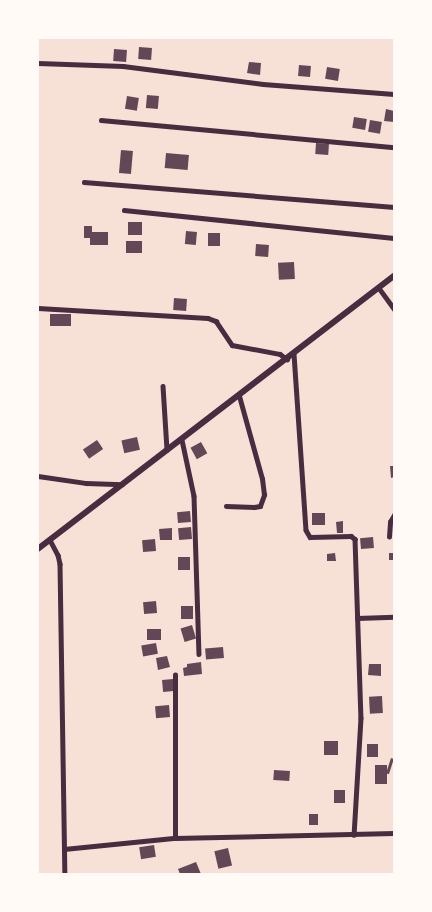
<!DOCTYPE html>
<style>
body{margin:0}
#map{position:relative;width:432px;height:912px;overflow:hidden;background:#f7e1d7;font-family:"PT Sans",sans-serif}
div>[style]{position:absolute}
.building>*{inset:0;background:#644757;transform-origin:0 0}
.minor>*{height:4.5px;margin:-2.25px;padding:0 2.25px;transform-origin:2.25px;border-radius:2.25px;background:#4a2c40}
.tertiary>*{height:5.5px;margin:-2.75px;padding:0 2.75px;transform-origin:2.75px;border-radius:2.75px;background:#4a2c40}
span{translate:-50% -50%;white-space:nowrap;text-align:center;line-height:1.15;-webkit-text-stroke:5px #fffaf5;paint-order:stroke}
.frame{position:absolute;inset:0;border:39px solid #fffaf5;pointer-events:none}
</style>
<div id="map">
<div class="building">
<i style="left:139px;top:47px;width:13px;height:12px;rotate:4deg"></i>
<i style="left:114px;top:49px;width:13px;height:12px;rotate:4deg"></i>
<i style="clip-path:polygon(249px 62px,261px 63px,260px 75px,247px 73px)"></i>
<i style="left:299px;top:65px;width:12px;height:11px;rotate:5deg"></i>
<i style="left:327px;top:67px;width:13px;height:12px;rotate:9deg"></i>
<i style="left:147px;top:95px;width:12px;height:13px;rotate:5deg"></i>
<i style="left:127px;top:96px;width:12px;height:13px;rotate:9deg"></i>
<i style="clip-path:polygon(386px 109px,394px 111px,394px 122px,384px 121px)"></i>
<i style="left:354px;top:117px;width:13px;height:11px;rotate:9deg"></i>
<i style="left:370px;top:120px;width:12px;height:12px;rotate:9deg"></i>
<i style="left:316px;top:143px;width:13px;height:11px;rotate:4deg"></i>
<i style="left:121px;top:150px;width:12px;height:23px;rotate:5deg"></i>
<i style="left:166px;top:153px;width:23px;height:15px;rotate:5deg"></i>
<i style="left:128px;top:222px;width:14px;height:13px"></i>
<i style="clip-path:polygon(84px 226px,92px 226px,92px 232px,108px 232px,108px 245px,90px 245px,90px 238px,84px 238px)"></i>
<i style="left:186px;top:231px;width:11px;height:13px;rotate:5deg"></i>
<i style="left:208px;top:233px;width:12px;height:13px"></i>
<i style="left:126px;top:241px;width:16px;height:12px"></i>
<i style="left:256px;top:244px;width:13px;height:12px;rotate:4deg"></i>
<i style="left:294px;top:262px;width:17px;height:16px;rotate:87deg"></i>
<i style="left:174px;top:298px;width:13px;height:12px;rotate:4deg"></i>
<i style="left:50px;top:314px;width:21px;height:12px"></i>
<i style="left:137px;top:437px;width:13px;height:16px;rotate:77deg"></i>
<i style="left:97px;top:440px;width:11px;height:17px;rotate:56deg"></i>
<i style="left:201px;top:442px;width:13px;height:12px;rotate:61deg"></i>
<i style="clip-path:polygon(390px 466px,394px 466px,394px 477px,391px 478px)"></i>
<i style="left:190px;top:511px;width:11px;height:13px;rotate:85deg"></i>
<i style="left:312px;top:513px;width:13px;height:12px"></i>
<i style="clip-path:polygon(343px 521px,343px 533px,337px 533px,336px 522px)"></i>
<i style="left:191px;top:527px;width:12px;height:13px;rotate:85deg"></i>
<i style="clip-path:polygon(172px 528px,172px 540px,160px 540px,159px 529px)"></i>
<i style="left:373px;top:537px;width:11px;height:13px;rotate:85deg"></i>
<i style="left:155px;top:539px;width:12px;height:13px;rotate:85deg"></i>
<i style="clip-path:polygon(335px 553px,336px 561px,327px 561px,327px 554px)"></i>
<i style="left:389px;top:553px;width:5px;height:7px"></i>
<i style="left:178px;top:557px;width:12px;height:13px"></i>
<i style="left:156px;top:601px;width:12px;height:13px;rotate:85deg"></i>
<i style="left:193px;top:606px;width:13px;height:12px;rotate:90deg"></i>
<i style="left:192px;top:625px;width:14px;height:12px;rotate:73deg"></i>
<i style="left:147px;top:629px;width:14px;height:11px"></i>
<i style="left:156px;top:643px;width:11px;height:15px;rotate:80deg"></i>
<i style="left:223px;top:647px;width:11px;height:18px;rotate:85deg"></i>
<i style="clip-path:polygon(167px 656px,170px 667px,158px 670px,156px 658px)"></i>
<i style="clip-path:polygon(201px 662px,202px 674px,184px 676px,183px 668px,187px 667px,187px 664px)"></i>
<i style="clip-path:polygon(369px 664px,381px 664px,381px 676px,368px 675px)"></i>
<i style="left:173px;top:679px;width:12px;height:11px;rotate:85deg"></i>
<i style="left:382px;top:696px;width:17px;height:13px;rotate:87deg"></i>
<i style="left:169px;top:705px;width:12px;height:14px;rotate:85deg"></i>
<i style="left:324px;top:741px;width:14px;height:14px"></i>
<i style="left:367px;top:744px;width:11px;height:13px"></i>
<i style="left:391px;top:758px;width:3px;height:16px;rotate:18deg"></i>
<i style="left:375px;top:765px;width:12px;height:19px"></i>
<i style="left:274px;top:770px;width:16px;height:10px;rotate:4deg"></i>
<i style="left:334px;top:790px;width:11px;height:13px"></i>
<i style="left:309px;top:814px;width:9px;height:11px"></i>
<i style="left:154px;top:845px;width:12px;height:15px;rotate:81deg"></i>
<i style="left:228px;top:848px;width:18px;height:14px;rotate:77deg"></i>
<i style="clip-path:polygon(196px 862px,201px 874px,180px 874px,178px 869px)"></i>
</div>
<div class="minor">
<i style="left:38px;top:63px;width:85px;rotate:2deg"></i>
<i style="left:123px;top:66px;width:141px;rotate:7.3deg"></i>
<i style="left:263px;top:84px;width:131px;rotate:4.4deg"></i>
<i style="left:101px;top:120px;width:294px;rotate:5.3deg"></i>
<i style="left:84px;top:182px;width:311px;rotate:4.6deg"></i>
<i style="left:124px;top:210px;width:271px;rotate:5.9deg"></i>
<i style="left:379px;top:288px;width:26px;rotate:54deg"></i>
<i style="left:38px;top:308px;width:170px;rotate:3.4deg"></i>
<i style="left:208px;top:318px;width:9px;rotate:21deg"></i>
<i style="left:216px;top:321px;width:29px;rotate:56deg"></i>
<i style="left:232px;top:345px;width:49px;rotate:10.6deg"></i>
<i style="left:280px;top:354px;width:9px;rotate:36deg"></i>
<i style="left:294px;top:354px;width:176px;rotate:86.1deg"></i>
<i style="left:306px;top:530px;width:8px;rotate:60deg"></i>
<i style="left:310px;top:537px;width:41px;rotate:-1.4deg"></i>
<i style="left:351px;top:536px;width:5px;rotate:37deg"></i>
<i style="left:355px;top:539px;width:179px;rotate:88.1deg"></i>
<i style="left:361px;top:718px;width:117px;rotate:93.4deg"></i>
<i style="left:163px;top:386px;width:64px;rotate:86.4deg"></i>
<i style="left:182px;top:440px;width:57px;rotate:77.9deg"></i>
<i style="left:194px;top:496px;width:158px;rotate:88.2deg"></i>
<i style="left:38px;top:476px;width:49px;rotate:8.3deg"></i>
<i style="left:86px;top:483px;width:36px;rotate:2deg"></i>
<i style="left:226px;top:506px;width:28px;rotate:2deg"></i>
<i style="left:254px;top:507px;width:6px;rotate:-9deg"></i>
<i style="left:260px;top:506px;width:12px;rotate:-70deg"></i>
<i style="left:264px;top:495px;width:16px;rotate:-97deg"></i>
<i style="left:262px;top:479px;width:86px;rotate:-105.5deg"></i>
<i style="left:389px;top:537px;width:15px;rotate:-86deg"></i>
<i style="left:390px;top:522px;width:8px;rotate:-60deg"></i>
<i style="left:50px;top:540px;width:17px;rotate:62deg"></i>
<i style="left:58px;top:555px;width:9px;rotate:77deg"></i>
<i style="left:60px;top:564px;width:310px;rotate:89.1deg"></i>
<i style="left:357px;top:618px;width:37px;rotate:-2deg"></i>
<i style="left:175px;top:838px;width:163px;rotate:-90deg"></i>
<i style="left:64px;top:849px;width:112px;rotate:-5.7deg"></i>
<i style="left:175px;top:838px;width:219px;rotate:-1.3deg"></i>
</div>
<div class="tertiary">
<i style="left:38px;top:549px;width:449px;rotate:-37.5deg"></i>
</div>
<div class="frame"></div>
</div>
